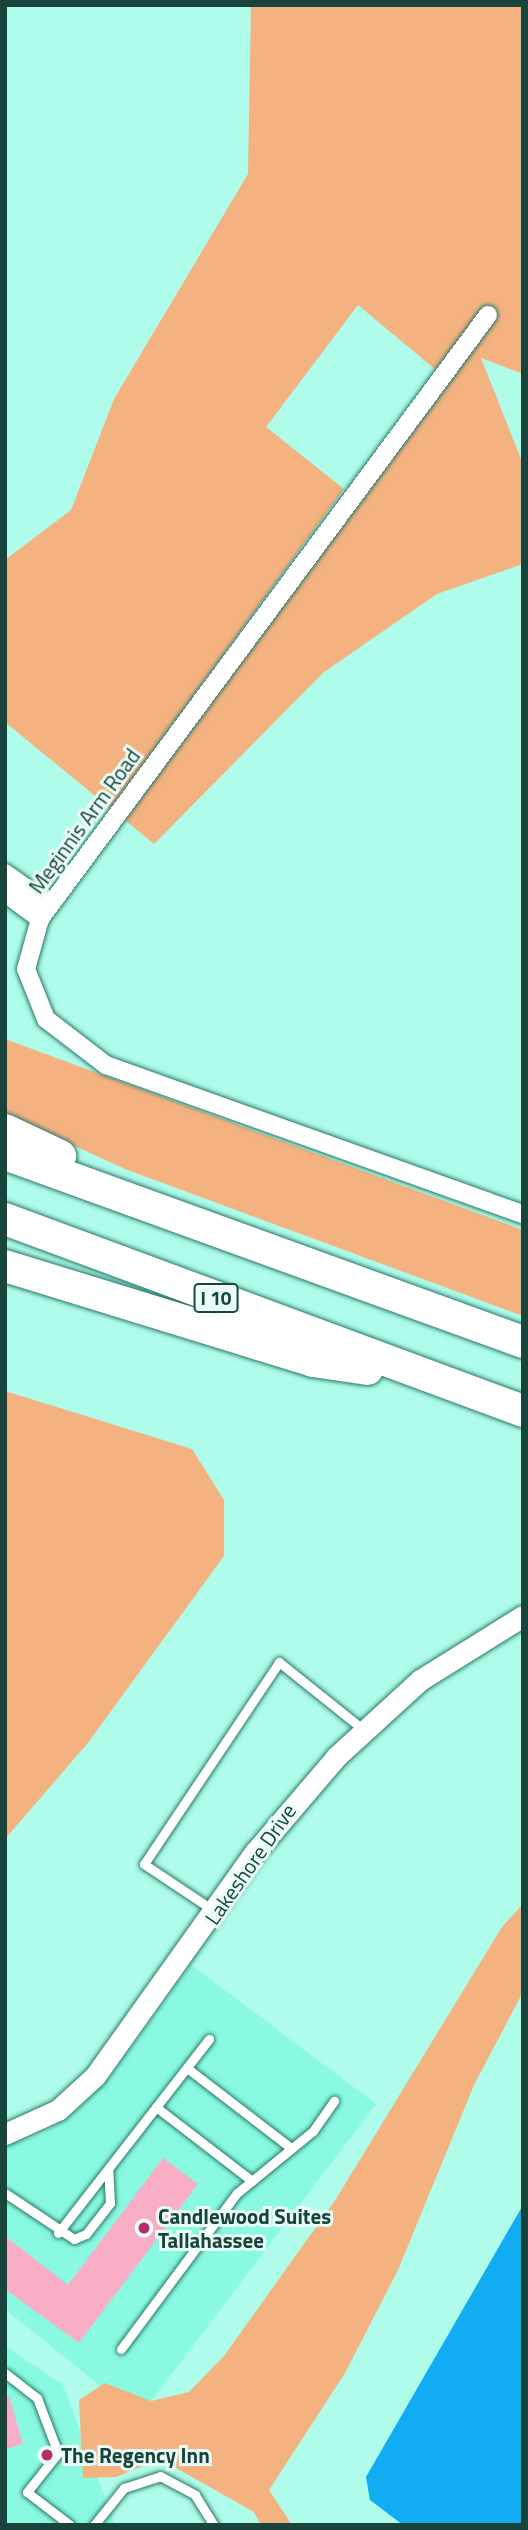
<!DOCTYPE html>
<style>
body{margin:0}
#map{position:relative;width:528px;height:2530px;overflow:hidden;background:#aefce9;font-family:"Titillium Web",sans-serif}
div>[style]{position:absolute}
.built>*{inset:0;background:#89fae1}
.green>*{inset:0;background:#f4b281}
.water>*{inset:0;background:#12acf3}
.building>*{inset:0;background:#f8aec7}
.roads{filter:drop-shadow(0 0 2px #297869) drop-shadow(0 0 2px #297869)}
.service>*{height:9px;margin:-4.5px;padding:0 4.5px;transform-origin:4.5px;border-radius:4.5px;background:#fff}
.minor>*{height:18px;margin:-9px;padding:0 9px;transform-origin:9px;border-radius:9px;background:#fff}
.tertiary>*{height:21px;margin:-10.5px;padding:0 10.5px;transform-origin:10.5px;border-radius:10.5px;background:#fff}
.motorway>*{height:32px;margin:-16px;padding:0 16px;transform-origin:16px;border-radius:16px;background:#fff}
.dots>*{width:19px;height:19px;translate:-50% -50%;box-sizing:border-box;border:4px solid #e9fbf6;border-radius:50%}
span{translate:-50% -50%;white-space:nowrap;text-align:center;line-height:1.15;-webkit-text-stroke:6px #e9fbf6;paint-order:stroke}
.shield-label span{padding:2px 5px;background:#e9fbf6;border:2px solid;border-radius:5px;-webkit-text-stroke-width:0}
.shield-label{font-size:19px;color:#19443b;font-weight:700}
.street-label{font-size:21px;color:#19443b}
.poi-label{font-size:21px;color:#19443b;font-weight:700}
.left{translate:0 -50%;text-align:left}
.frame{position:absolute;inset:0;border:7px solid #19443b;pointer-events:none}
</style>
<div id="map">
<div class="built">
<i style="clip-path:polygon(191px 1965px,376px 2104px,139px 2417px,5px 2309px,5px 2146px,43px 2134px,77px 2110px,111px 2076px)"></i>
<i style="clip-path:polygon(5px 2346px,63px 2385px,115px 2525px,5px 2525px)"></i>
</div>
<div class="green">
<i style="clip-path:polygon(251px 5px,523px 5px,523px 374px,481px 358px,523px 464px,523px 564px,437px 594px,324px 672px,154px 844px,125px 820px,448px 380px,358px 305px,266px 427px,344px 489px,111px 809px,5px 722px,5px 560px,71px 510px,114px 399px,248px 174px)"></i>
<i style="clip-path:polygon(5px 1039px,523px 1230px,523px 1316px,125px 1169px,5px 1114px)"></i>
<i style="clip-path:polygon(5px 1391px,192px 1449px,224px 1500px,224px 1556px,87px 1744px,5px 1839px)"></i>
<i style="clip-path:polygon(523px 1904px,523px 1992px,474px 2085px,398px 2270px,345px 2373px,269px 2490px,292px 2525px,261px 2525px,254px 2512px,160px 2459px,116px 2477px,83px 2478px,79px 2400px,105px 2383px,151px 2401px,189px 2392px,224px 2356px,336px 2199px,502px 1927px)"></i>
</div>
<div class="water">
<i style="clip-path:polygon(523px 2205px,523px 2525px,403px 2525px,370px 2500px,366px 2477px)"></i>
</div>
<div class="building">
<i style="clip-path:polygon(163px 2158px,198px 2184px,79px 2343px,5px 2289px,5px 2236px,68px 2285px)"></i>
<i style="clip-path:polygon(9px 2396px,23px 2444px,5px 2449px,5px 2397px)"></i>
</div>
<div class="roads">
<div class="service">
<i style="left:213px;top:1910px;width:83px;rotate:-146.3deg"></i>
<i style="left:144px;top:1864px;width:243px;rotate:-56.2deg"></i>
<i style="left:279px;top:1662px;width:109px;rotate:38.7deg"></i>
<i style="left:187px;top:2068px;width:131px;rotate:37.6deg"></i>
<i style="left:156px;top:2107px;width:121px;rotate:37.6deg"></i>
<i style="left:5px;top:2193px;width:83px;rotate:33.7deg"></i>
<i style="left:74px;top:2239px;width:13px;rotate:-23deg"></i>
<i style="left:86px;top:2234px;width:39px;rotate:-52deg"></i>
<i style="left:110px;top:2203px;width:33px;rotate:-93deg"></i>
<i style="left:58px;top:2233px;width:246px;rotate:-52.1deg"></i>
<i style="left:121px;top:2349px;width:194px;rotate:-53.4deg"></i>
<i style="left:237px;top:2193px;width:98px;rotate:-39.2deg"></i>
<i style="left:313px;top:2131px;width:37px;rotate:-55deg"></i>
<i style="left:5px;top:2373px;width:41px;rotate:38deg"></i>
<i style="left:37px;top:2398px;width:59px;rotate:69.1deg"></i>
<i style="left:58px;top:2453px;width:50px;rotate:128.5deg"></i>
<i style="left:27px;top:2492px;width:54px;rotate:37.5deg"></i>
<i style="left:94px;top:2525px;width:48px;rotate:-51deg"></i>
<i style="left:124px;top:2488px;width:38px;rotate:-18deg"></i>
<i style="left:160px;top:2476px;width:40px;rotate:28deg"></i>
<i style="left:195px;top:2495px;width:36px;rotate:58deg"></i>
</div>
<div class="minor">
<i style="left:488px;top:315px;width:752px;rotate:126.57deg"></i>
<i style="left:40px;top:919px;width:52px;rotate:105.6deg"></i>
<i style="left:26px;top:969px;width:54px;rotate:68.2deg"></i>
<i style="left:46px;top:1019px;width:76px;rotate:37.5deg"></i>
<i style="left:106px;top:1065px;width:443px;rotate:19.7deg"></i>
<i style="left:5px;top:873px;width:55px;rotate:35.4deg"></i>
<i style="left:5px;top:893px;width:44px;rotate:36.6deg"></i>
</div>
<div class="tertiary">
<i style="left:5px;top:2134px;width:58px;rotate:-24.4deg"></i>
<i style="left:58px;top:2110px;width:50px;rotate:-42.6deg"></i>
<i style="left:95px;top:2076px;width:275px;rotate:-54.5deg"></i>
<i style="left:255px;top:1852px;width:125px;rotate:-49.5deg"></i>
<i style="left:336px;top:1757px;width:114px;rotate:-42.5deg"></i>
<i style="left:420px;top:1680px;width:121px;rotate:-31.9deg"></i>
</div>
<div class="motorway">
<i style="left:5px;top:1130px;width:61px;rotate:25.3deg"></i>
<i style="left:5px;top:1154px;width:551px;rotate:19.95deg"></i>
<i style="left:5px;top:1219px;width:552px;rotate:20.34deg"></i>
<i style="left:5px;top:1266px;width:322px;rotate:17.1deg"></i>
<i style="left:313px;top:1361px;width:55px;rotate:8.4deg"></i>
</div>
</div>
<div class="dots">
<i style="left:144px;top:2228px;background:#b62d6c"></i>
<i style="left:47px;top:2455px;background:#b62d6c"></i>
</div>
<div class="shield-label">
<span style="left:216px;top:1298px">I 10</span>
</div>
<div class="street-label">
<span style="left:84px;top:821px;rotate:-54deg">Meginnis Arm Road</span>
<span style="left:250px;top:1864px;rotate:-55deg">Lakeshore Drive</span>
</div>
<div class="poi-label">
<span class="left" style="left:158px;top:2228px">Candlewood Suites<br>Tallahassee</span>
<span class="left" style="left:61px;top:2455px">The Regency Inn</span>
</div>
<div class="frame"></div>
</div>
